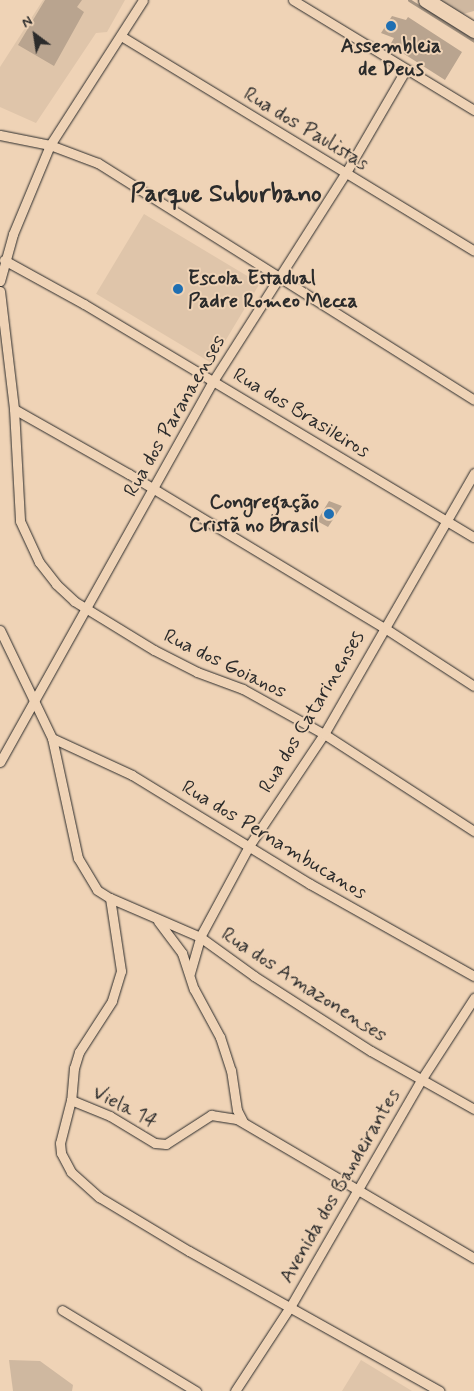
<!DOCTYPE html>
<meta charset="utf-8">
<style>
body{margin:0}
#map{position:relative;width:474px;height:1391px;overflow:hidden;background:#efd3b6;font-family:Mynerve,sans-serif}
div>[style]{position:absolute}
.built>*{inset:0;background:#dfc5aa;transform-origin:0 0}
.green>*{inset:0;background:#cfb8a0}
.stream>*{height:3px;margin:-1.5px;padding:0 1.5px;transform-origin:1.5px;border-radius:1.5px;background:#a49381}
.building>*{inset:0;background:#b9a48f}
.roads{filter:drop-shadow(0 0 1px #2b2b2b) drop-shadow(0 0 1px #2b2b2b)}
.minor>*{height:9px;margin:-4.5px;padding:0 4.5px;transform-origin:4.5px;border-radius:4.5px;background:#efd3b6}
.trunk>*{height:15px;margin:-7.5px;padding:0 7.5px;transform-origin:7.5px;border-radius:7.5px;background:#efd3b6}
.dots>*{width:14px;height:14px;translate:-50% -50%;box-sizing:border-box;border:2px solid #efd3b6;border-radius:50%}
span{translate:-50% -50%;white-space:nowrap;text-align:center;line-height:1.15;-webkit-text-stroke:4px #efd3b6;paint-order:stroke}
.poi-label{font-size:20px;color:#2b2b2b;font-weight:700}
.left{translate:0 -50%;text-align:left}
.right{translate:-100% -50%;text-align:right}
.street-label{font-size:20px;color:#2b2b2b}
.district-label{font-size:25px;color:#2b2b2b;font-weight:700}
.north{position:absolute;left:10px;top:10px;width:50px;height:50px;-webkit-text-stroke:4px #efd3b6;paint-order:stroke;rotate:329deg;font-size:14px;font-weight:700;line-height:20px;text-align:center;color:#2b2b2b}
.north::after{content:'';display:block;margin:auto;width:18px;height:22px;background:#2b2b2b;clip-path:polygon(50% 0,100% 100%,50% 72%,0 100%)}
</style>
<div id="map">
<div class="built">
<i style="clip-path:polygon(43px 0,125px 0,107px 32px,96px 33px,36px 123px,0 107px,0 67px)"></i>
<i style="left:144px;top:214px;width:135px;height:93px;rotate:31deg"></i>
<i style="clip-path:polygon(361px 1360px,412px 1391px,342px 1391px)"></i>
</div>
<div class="green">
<i style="clip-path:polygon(441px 0,474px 0,474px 11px,463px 14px)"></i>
<i style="clip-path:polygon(9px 1360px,40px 1361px,73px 1385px,72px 1391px,13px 1391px)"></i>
</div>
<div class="stream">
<i style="left:409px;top:0;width:77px;rotate:32.2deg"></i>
</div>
<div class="building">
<i style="clip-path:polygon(45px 0,82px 0,77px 7px,84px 12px,54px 66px,18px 45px)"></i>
<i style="clip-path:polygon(392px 16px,406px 20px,408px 17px,462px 52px,445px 80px,390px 45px,394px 38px,381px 33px)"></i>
<i style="clip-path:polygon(329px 501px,342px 506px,328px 527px,317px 521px)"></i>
</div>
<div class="roads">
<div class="minor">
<i style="left:293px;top:0;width:212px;rotate:31.3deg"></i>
<i style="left:121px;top:36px;width:413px;rotate:31.3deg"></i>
<i style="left:0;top:135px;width:51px;rotate:11.3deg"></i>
<i style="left:50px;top:145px;width:51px;rotate:20.6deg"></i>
<i style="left:98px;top:163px;width:444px;rotate:32.2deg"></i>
<i style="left:4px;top:260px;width:91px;rotate:28.8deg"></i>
<i style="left:84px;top:304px;width:454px;rotate:30.9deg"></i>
<i style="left:0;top:281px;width:49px;rotate:-74.5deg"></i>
<i style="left:13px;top:234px;width:96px;rotate:-67.4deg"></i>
<i style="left:50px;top:145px;width:172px;rotate:-57.3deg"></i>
<i style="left:0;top:291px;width:119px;rotate:83.2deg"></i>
<i style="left:14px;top:409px;width:112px;rotate:86.9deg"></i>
<i style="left:20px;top:521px;width:45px;rotate:65.1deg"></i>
<i style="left:39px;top:562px;width:28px;rotate:52deg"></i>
<i style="left:56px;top:584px;width:25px;rotate:43deg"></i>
<i style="left:74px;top:601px;width:94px;rotate:31.5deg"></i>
<i style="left:154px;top:650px;width:48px;rotate:27.1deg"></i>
<i style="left:197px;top:672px;width:49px;rotate:20.3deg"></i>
<i style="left:243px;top:689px;width:93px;rotate:29.1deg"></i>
<i style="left:324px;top:734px;width:179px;rotate:32.9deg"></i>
<i style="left:14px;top:409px;width:132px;rotate:29.5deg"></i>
<i style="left:129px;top:474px;width:297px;rotate:31.1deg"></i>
<i style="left:383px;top:627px;width:108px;rotate:33deg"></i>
<i style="left:0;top:630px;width:120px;rotate:64.3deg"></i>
<i style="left:52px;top:738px;width:123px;rotate:77.8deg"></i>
<i style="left:78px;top:858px;width:37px;rotate:59deg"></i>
<i style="left:97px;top:890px;width:15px;rotate:32deg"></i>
<i style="left:110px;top:898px;width:98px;rotate:23.4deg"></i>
<i style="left:200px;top:937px;width:67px;rotate:35.8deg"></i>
<i style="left:254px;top:976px;width:139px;rotate:32.7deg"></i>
<i style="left:371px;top:1051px;width:118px;rotate:29.4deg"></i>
<i style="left:52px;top:738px;width:88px;rotate:24.8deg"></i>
<i style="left:132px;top:775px;width:209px;rotate:31.5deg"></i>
<i style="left:310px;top:884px;width:188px;rotate:29.3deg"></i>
<i style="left:0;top:762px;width:436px;rotate:-60.8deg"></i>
<i style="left:213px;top:381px;width:246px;rotate:-57.5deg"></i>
<i style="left:345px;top:174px;width:121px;rotate:-59.8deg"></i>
<i style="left:110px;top:898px;width:74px;rotate:81.4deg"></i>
<i style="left:121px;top:971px;width:31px;rotate:107deg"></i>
<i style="left:112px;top:1001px;width:61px;rotate:122.9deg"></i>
<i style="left:79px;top:1052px;width:17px;rotate:107deg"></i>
<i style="left:74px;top:1068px;width:32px;rotate:95deg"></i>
<i style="left:71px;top:1100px;width:44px;rotate:104.3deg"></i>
<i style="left:60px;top:1143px;width:10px;rotate:84deg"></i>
<i style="left:61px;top:1153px;width:21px;rotate:62deg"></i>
<i style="left:71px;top:1172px;width:38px;rotate:42deg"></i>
<i style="left:99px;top:1197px;width:105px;rotate:31deg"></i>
<i style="left:189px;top:1251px;width:287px;rotate:29.2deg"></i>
<i style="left:158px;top:921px;width:40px;rotate:53deg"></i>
<i style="left:182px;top:953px;width:38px;rotate:72deg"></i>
<i style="left:194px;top:989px;width:55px;rotate:61.6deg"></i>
<i style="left:220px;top:1037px;width:35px;rotate:72deg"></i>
<i style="left:231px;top:1070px;width:40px;rotate:81.5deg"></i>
<i style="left:237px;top:1110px;width:13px;rotate:63deg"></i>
<i style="left:190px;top:973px;width:37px;rotate:-74deg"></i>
<i style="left:200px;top:937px;width:103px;rotate:-61.7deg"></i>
<i style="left:249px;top:846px;width:135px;rotate:-56.2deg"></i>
<i style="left:324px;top:734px;width:301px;rotate:-60.1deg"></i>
<i style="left:71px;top:1100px;width:42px;rotate:22.3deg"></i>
<i style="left:110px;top:1116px;width:52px;rotate:31deg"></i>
<i style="left:155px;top:1143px;width:11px;rotate:5deg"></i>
<i style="left:166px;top:1144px;width:54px;rotate:-32.8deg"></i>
<i style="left:211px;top:1115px;width:26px;rotate:9deg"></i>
<i style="left:237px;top:1119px;width:275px;rotate:30.4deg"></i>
<i style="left:62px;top:1310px;width:157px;rotate:31.2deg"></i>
<i style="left:235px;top:1391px;width:100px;rotate:-56.8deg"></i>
<i style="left:290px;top:1307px;width:262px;rotate:-60deg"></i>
<i style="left:421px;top:1080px;width:98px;rotate:-57.1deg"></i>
</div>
<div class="trunk">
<i style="left:426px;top:0;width:57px;rotate:32deg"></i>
</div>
</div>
<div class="dots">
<i style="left:391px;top:26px;background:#1f6fb2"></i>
<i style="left:178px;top:289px;background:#1f6fb2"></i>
<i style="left:329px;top:514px;background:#1f6fb2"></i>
</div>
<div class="poi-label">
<span style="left:391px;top:58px">Assembleia<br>de Deus</span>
<span class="left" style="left:188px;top:290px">Escola Estadual<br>Padre Romeo Mecca</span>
<span class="right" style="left:319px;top:514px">Congregação<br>Cristã no Brasil</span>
</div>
<div class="street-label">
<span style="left:306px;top:129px;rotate:31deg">Rua dos Paulistas</span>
<span style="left:301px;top:413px;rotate:31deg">Rua dos Brasileiros</span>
<span style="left:175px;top:416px;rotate:-60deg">Rua dos Paranaenses</span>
<span style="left:225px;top:664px;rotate:26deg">Rua dos Goianos</span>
<span style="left:312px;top:712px;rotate:-59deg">Rua dos Catarinenses</span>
<span style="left:274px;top:840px;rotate:31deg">Rua dos Pernambucanos</span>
<span style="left:304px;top:985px;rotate:33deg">Rua dos Amazonenses</span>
<span style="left:125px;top:1107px;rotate:27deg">Viela 14</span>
<span style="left:340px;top:1186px;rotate:-60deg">Avenida dos Bandeirantes</span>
</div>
<div class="district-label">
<span style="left:226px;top:195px">Parque Suburbano</span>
</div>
<div class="north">N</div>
</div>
